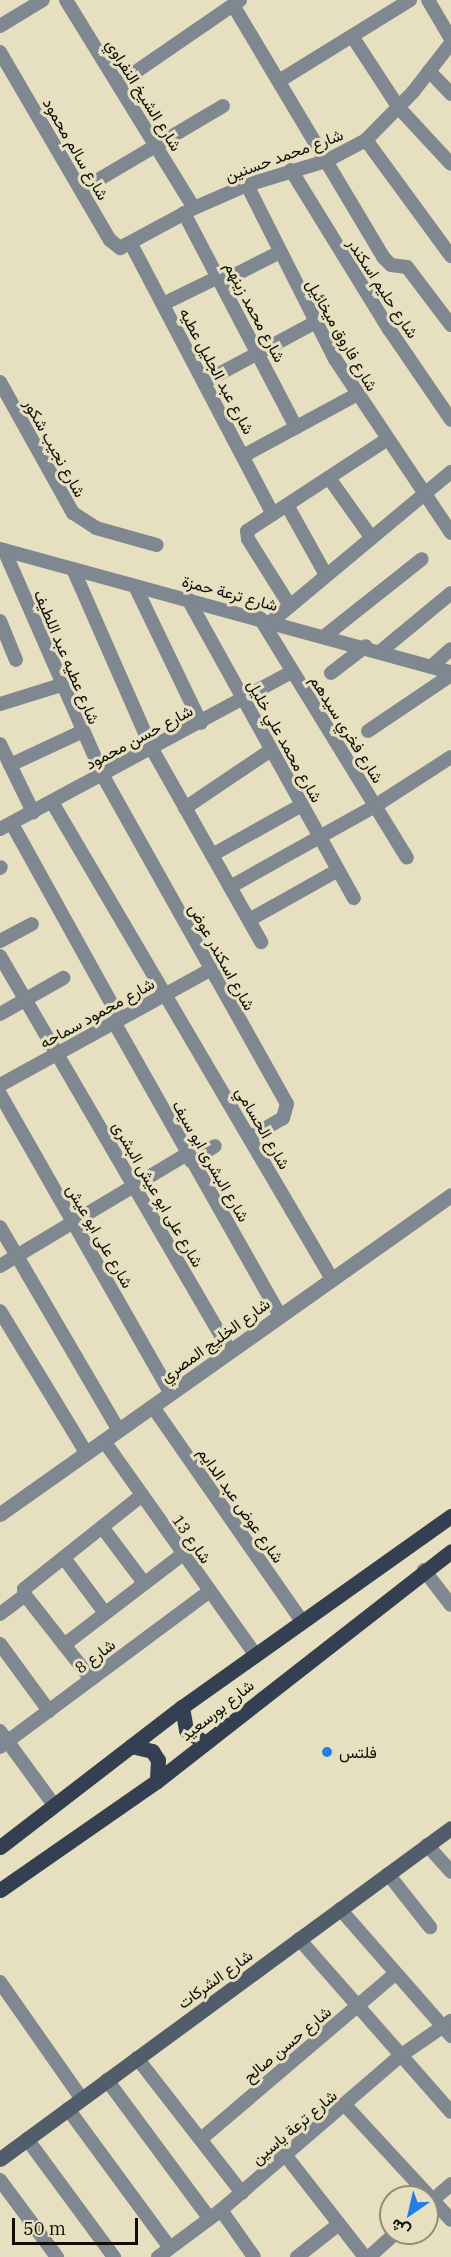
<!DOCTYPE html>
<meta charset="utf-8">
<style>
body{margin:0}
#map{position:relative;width:451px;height:2257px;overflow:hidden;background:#e6e0c1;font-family:"IBM Plex Serif",Vazirmatn,serif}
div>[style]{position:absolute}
.minor>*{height:14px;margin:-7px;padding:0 7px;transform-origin:7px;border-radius:7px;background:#7f8791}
.tertiary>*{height:15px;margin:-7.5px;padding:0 7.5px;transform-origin:7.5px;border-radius:7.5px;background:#7f8791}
.secondary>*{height:15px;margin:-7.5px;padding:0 7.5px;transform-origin:7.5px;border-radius:7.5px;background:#525d6c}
.primary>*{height:15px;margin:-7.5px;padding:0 7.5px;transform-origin:7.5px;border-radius:7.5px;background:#344052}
.dots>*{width:16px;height:16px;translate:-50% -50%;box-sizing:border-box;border:3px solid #e6e0c1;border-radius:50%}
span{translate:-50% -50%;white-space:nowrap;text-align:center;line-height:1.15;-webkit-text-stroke:6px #e6e0c1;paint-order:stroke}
.street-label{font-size:16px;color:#0f0d04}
.poi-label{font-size:16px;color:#0f0d04}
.left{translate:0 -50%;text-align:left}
.north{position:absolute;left:379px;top:2185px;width:60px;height:60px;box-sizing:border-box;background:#e6e0c1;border:2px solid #908c75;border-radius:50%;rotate:214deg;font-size:16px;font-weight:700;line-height:24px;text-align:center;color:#0f0d04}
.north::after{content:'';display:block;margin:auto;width:21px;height:27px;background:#257de7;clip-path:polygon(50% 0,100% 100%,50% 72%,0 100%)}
.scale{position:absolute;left:12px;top:2218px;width:126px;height:27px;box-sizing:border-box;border:3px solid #0f0d04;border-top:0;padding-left:8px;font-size:18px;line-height:21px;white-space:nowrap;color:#0f0d04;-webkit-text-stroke:4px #e6e0c1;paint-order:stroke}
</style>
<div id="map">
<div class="minor">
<i style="left:66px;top:0;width:244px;rotate:58.4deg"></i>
<i style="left:428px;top:0;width:45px;rotate:59.5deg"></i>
<i style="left:233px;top:5px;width:293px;rotate:59.2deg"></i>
<i style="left:383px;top:257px;width:11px;rotate:45deg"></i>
<i style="left:391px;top:265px;width:16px;rotate:7deg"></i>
<i style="left:407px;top:267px;width:73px;rotate:52.8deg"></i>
<i style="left:0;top:26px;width:50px;rotate:-31.2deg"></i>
<i style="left:352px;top:36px;width:86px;rotate:56.9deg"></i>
<i style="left:399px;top:108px;width:76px;rotate:47.1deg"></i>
<i style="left:0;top:52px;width:218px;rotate:59.7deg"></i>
<i style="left:110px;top:240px;width:13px;rotate:39deg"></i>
<i style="left:120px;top:248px;width:84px;rotate:-28.4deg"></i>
<i style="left:194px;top:208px;width:58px;rotate:-23.5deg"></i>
<i style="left:247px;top:185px;width:83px;rotate:-16.9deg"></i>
<i style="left:326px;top:161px;width:45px;rotate:-27.7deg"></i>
<i style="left:366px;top:140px;width:67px;rotate:-45.6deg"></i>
<i style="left:413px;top:92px;width:62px;rotate:-52.2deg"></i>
<i style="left:429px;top:71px;width:32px;rotate:46deg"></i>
<i style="left:279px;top:81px;width:154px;rotate:-31.7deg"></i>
<i style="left:118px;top:84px;width:148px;rotate:-34.5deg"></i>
<i style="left:366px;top:140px;width:144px;rotate:53.8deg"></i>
<i style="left:291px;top:170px;width:187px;rotate:58.4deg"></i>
<i style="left:389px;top:329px;width:110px;rotate:55.7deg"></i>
<i style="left:247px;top:185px;width:195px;rotate:63.2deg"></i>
<i style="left:335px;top:359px;width:209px;rotate:56.3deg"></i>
<i style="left:81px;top:190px;width:165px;rotate:-30.6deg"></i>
<i style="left:184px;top:213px;width:242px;rotate:62.4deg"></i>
<i style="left:131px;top:244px;width:305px;rotate:62.3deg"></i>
<i style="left:221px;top:282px;width:64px;rotate:-27deg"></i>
<i style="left:163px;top:304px;width:61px;rotate:-26.1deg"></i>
<i style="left:0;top:382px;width:150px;rotate:60.9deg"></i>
<i style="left:73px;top:513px;width:27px;rotate:33deg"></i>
<i style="left:96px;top:528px;width:63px;rotate:15.6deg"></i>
<i style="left:204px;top:382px;width:125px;rotate:-28.2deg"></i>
<i style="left:243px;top:456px;width:128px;rotate:-28.4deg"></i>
<i style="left:329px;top:478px;width:72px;rotate:54.6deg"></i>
<i style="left:287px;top:505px;width:80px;rotate:60.9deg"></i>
<i style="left:0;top:549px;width:467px;rotate:15.3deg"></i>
<i style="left:4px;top:550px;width:247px;rotate:66.3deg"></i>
<i style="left:103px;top:776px;width:376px;rotate:60.7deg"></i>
<i style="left:287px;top:1104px;width:15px;rotate:106deg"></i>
<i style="left:283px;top:1118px;width:39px;rotate:150deg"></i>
<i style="left:73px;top:569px;width:197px;rotate:66.3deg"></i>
<i style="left:152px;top:749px;width:222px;rotate:60.5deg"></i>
<i style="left:135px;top:586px;width:152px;rotate:64.3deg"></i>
<i style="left:188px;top:599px;width:342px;rotate:61deg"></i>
<i style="left:290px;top:606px;width:79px;rotate:-122.1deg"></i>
<i style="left:248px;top:539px;width:8px;rotate:-97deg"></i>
<i style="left:247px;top:531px;width:166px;rotate:-33.2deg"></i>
<i style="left:260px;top:618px;width:281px;rotate:58.5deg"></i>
<i style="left:0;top:621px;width:42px;rotate:67.7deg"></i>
<i style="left:272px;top:621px;width:233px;rotate:-39.8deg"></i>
<i style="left:326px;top:635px;width:122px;rotate:-38.4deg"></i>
<i style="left:381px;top:651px;width:91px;rotate:-39.6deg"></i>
<i style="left:432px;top:666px;width:25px;rotate:-42deg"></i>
<i style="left:331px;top:673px;width:44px;rotate:-37.6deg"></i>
<i style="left:0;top:704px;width:64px;rotate:-17.3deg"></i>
<i style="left:368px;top:731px;width:100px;rotate:-34deg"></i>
<i style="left:0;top:744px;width:76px;rotate:64.1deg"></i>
<i style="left:10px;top:765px;width:78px;rotate:-24.9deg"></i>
<i style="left:52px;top:802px;width:553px;rotate:59.59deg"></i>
<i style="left:185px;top:808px;width:104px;rotate:-34deg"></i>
<i style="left:12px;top:824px;width:223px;rotate:61deg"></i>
<i style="left:0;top:829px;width:332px;rotate:-28.3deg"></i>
<i style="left:212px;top:855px;width:103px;rotate:-29.1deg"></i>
<i style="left:0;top:868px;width:1px;rotate:-45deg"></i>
<i style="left:230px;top:887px;width:166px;rotate:-29.2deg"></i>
<i style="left:375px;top:806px;width:90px;rotate:-32.8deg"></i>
<i style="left:249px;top:920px;width:102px;rotate:-29.3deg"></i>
<i style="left:0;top:941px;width:36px;rotate:-28deg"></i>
<i style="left:0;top:956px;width:457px;rotate:59.8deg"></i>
<i style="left:0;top:1014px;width:73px;rotate:-29.7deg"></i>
<i style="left:114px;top:1022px;width:338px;rotate:60.5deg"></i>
<i style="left:0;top:1085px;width:239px;rotate:-28.7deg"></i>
<i style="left:0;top:1094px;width:345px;rotate:60.3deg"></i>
<i style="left:191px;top:1161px;width:28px;rotate:-32deg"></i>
<i style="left:0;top:1227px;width:236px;rotate:59.7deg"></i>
<i style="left:0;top:1266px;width:218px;rotate:-30.9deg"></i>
<i style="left:0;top:1311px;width:167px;rotate:58.7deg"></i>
<i style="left:153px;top:1407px;width:261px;rotate:55.2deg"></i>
<i style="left:104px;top:1441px;width:261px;rotate:54.7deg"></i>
<i style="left:102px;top:1527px;width:70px;rotate:53.1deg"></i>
<i style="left:64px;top:1558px;width:69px;rotate:53.3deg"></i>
<i style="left:424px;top:1570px;width:44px;rotate:52.4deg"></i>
<i style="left:25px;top:1595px;width:107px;rotate:51.8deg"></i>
<i style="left:0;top:1614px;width:31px;rotate:-37deg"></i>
<i style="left:25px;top:1595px;width:6px;rotate:-99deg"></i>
<i style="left:24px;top:1589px;width:151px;rotate:-38.5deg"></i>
<i style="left:0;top:1644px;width:83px;rotate:53.8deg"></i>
<i style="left:64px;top:1645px;width:150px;rotate:-37.4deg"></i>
<i style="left:0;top:1731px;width:92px;rotate:53.9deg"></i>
<i style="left:0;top:1747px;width:260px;rotate:-36.6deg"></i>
<i style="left:427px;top:1845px;width:36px;rotate:48deg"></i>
<i style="left:388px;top:1874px;width:68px;rotate:51.6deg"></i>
<i style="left:340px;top:1909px;width:169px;rotate:48.8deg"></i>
<i style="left:299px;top:1939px;width:230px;rotate:48.7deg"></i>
<i style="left:0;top:1982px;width:143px;rotate:55deg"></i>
<i style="left:137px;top:2058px;width:171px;rotate:52.1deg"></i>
<i style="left:107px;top:2080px;width:172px;rotate:53.5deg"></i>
<i style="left:345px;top:2105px;width:156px;rotate:47.3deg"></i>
<i style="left:68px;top:2109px;width:172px;rotate:53.7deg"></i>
<i style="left:27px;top:2139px;width:147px;rotate:53.6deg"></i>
<i style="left:201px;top:2139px;width:255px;rotate:-40.4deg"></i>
<i style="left:286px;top:2156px;width:128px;rotate:52deg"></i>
<i style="left:0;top:2180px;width:96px;rotate:53.5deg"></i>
<i style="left:427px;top:2205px;width:32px;rotate:-41deg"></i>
<i style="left:221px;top:2210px;width:57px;rotate:54.9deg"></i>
<i style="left:158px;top:2257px;width:79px;rotate:-36.7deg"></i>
<i style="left:221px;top:2210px;width:236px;rotate:-40.7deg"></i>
<i style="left:400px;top:2056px;width:62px;rotate:-34.5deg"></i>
<i style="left:297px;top:2257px;width:53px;rotate:-38.2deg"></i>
<i style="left:369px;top:2257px;width:36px;rotate:-42deg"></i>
</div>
<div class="tertiary">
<i style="left:0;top:1514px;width:552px;rotate:-35.27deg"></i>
</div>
<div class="secondary">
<i style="left:0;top:2159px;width:559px;rotate:-36.28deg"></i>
</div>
<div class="primary">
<i style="left:182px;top:1707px;width:23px;rotate:80deg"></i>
<i style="left:186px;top:1730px;width:23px;rotate:34deg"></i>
<i style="left:131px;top:1746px;width:22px;rotate:13deg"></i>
<i style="left:152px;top:1751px;width:11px;rotate:56deg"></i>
<i style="left:158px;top:1760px;width:21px;rotate:93deg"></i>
<i style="left:0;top:1847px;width:230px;rotate:-37.6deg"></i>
<i style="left:182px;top:1707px;width:330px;rotate:-35.4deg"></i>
<i style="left:0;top:1890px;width:191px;rotate:-34.8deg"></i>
<i style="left:157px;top:1781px;width:373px;rotate:-38deg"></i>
</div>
<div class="dots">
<i style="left:327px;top:1752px;background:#257de7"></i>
</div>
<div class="street-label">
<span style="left:144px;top:95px;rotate:58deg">شارع الشيخ النفراوي</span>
<span style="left:76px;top:149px;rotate:60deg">شارع سالم محمود</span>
<span style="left:284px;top:155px;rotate:-20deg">شارع محمد حسنين</span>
<span style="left:383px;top:288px;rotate:57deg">شارع حليم اسكندر</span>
<span style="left:255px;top:312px;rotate:62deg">شارع محمد زينهم</span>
<span style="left:342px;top:335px;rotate:60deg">شارع فاروق ميخائيل</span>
<span style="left:217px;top:371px;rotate:62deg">شارع عبد الجليل عطيه</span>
<span style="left:55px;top:448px;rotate:61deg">شارع نجيب شكور</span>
<span style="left:230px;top:593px;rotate:15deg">شارع ترعة حمزة</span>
<span style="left:67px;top:657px;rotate:67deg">شارع عطيه عبد اللطيف</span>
<span style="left:347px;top:729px;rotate:58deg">شارع فخري سيدهم</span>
<span style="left:139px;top:737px;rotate:-28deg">شارع حسن محمود</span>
<span style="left:285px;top:741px;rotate:61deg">شارع محمد علي خليل</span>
<span style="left:222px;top:957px;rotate:61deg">شارع اسكندر عوض</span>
<span style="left:97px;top:1013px;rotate:-29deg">شارع محمود سماحه</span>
<span style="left:263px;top:1128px;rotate:60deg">شارع الحسامي</span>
<span style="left:211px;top:1161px;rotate:60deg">شارع البشرى ابو سيف</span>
<span style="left:158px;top:1194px;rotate:60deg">شارع على ابو عيش البشرى</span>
<span style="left:100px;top:1236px;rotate:60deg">شارع على ابو عيش</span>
<span style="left:215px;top:1340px;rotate:-36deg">شارع الخليج المصري</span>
<span style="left:241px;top:1505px;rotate:55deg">شارع عوض عبد الدايم</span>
<span style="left:192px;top:1539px;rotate:55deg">شارع 13</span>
<span style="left:95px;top:1656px;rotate:-37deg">شارع 8</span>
<span style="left:217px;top:1710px;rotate:-38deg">شارع بورسعيد</span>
<span style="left:215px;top:1979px;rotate:-36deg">شارع الشركات</span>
<span style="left:287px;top:2044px;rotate:-40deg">شارع حسن صالح</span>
<span style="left:294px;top:2127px;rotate:-40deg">شارع ترعة ياسين</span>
</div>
<div class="poi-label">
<span class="left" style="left:339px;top:1752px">فلتس</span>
</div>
<div class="north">ش</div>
<div class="scale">50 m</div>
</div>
